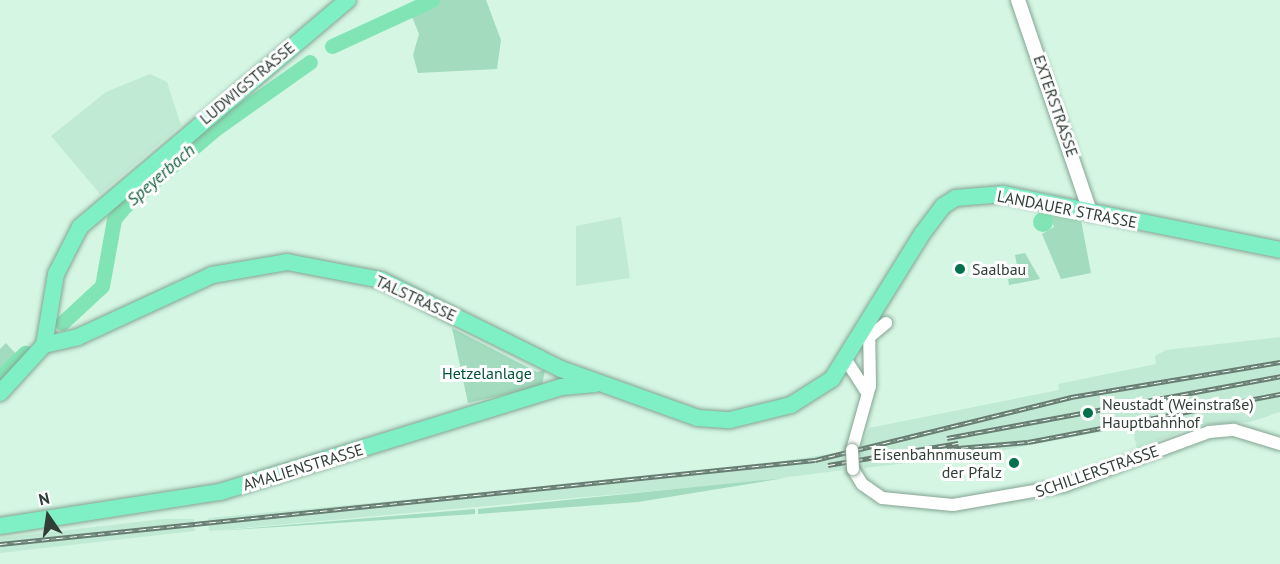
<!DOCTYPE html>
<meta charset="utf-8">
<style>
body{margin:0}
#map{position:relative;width:1280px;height:564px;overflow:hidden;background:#d4f6e3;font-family:"PT Sans",sans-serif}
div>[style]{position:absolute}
.built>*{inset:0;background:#c1ead4}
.green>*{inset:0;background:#a2dbbd}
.water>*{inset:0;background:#81e4b4}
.round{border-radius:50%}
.river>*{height:15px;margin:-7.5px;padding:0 7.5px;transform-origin:7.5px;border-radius:7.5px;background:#81e4b4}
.roads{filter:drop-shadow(0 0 2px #85a493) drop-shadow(0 0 2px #85a493)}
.tertiary>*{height:12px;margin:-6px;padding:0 6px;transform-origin:6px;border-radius:6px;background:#fff}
.secondary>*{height:14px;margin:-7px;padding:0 7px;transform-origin:7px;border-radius:7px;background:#fff}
.primary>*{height:16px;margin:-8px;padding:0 8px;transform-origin:8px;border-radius:8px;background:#7ff0c5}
.rail>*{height:4.5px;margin-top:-2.25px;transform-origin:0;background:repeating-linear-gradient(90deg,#fff 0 7px,#687d72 0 14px);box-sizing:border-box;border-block:2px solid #687d72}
.bridges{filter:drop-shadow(0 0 2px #85a493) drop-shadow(0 0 2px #85a493)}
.tertiary-bridge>*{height:12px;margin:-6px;padding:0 6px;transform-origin:6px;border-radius:6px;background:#fff}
.dots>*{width:16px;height:16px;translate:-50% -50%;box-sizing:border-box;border:3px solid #fff;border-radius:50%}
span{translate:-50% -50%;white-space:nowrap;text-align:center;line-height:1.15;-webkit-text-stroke:6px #fff;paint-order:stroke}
.street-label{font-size:16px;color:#303e37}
.poi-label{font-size:16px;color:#303e37}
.left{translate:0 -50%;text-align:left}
.right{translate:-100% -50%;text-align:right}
.park-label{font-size:16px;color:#005336}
.water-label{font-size:18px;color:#176143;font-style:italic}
.north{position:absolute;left:18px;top:486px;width:60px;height:60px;-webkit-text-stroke:4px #fff;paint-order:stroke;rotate:347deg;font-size:16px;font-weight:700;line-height:24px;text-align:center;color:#303e37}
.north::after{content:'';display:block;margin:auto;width:21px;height:27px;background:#303e37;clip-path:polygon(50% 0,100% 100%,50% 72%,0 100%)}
</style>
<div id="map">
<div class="built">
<i style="clip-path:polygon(150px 74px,167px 82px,181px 125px,100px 194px,51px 136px,106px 92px)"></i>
<i style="clip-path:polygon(621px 217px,630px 278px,576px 286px,576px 226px)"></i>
<i style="clip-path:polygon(1280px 337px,1280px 412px,1250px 422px,1198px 425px,1137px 449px,1132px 426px,978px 455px,864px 468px,861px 446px,869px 428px,1059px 390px,1058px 384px,1156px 364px,1155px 356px,1166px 350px)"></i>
<i style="clip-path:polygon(842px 452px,844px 470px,742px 483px,209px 531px,208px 518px,717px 471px)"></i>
<i style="clip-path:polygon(163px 519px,194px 519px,195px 531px,0 553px,0 538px)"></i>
</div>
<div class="green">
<i style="clip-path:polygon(438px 0,486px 0,501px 40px,497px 69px,418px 73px,413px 55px,419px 34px,411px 14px)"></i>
<i style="clip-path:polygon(1049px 213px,1081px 220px,1091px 273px,1061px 279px,1042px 234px,1054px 227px)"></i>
<i style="clip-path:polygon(1025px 253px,1040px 279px,1009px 285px,1008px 279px,1019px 277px,1015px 255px)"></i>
<i style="clip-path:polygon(452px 328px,537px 372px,545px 370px,542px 386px,468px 403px)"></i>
<i style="clip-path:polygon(6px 343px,18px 356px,0 372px,0 349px)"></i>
<i style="clip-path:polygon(785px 478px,638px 502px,478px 514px,478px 509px)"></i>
<i style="clip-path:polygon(475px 509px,475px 514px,216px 531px)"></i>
</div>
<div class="water">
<i class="round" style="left:1033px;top:212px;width:20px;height:20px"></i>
</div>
<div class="river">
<i style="left:332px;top:46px;width:110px;rotate:-24.7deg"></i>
<i style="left:62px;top:323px;width:54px;rotate:-42.8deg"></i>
<i style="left:102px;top:286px;width:68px;rotate:-79.8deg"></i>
<i style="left:114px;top:219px;width:17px;rotate:-50deg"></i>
<i style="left:125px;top:206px;width:118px;rotate:-40.5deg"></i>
<i style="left:215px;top:129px;width:116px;rotate:-35.2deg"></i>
<i style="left:0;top:377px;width:35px;rotate:-44deg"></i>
</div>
<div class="roads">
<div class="tertiary">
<i style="left:867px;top:339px;width:25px;rotate:-40deg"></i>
<i style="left:846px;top:360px;width:38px;rotate:57deg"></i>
<i style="left:852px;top:450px;width:66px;rotate:-74.3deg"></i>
<i style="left:870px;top:386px;width:63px;rotate:-90.9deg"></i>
<i style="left:853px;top:469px;width:17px;rotate:59deg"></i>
<i style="left:862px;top:484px;width:24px;rotate:35deg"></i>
<i style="left:882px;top:498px;width:71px;rotate:5.6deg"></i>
<i style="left:953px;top:505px;width:112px;rotate:-9.8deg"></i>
<i style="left:1063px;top:486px;width:156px;rotate:-20.3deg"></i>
<i style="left:1209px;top:432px;width:25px;rotate:-5deg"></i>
<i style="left:1234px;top:430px;width:48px;rotate:16.9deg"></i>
</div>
<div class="secondary">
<i style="left:1018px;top:0;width:226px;rotate:71.2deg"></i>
</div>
<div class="primary">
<i style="left:44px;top:345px;width:35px;rotate:-13deg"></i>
<i style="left:78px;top:337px;width:148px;rotate:-24.8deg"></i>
<i style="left:212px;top:275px;width:76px;rotate:-9.8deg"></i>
<i style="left:287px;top:262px;width:96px;rotate:10.8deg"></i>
<i style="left:381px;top:280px;width:201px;rotate:26.3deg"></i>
<i style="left:561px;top:369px;width:145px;rotate:19.7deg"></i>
<i style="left:698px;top:418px;width:32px;rotate:4deg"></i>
<i style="left:730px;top:420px;width:63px;rotate:-13.8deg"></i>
<i style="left:791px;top:405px;width:49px;rotate:-32.4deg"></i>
<i style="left:832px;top:379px;width:171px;rotate:-58.2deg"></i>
<i style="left:922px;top:234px;width:35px;rotate:-53deg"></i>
<i style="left:943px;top:206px;width:15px;rotate:-32deg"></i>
<i style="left:956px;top:198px;width:47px;rotate:-4.9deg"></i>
<i style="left:1003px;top:194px;width:283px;rotate:11.4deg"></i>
<i style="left:0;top:393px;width:65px;rotate:-47.5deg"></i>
<i style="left:44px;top:345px;width:72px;rotate:-80.4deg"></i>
<i style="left:56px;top:274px;width:53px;rotate:-62.9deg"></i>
<i style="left:80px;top:227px;width:351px;rotate:-40.3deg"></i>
<i style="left:0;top:526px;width:223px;rotate:-8.8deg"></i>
<i style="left:220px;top:492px;width:358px;rotate:-17.1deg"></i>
<i style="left:562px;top:387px;width:33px;rotate:-5deg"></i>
</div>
</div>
<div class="rail">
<i style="left:947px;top:438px;width:339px;rotate:-10.5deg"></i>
<i style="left:947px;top:449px;width:81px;rotate:-4.9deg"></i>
<i style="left:1028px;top:442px;width:257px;rotate:-10.8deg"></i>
<i style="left:828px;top:465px;width:132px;rotate:-9.6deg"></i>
<i style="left:0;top:544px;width:819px;rotate:-5.88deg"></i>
<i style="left:815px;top:460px;width:264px;rotate:-13.8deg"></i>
<i style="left:1071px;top:397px;width:212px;rotate:-9.5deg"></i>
</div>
<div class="bridges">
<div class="tertiary-bridge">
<i style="left:852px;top:450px;width:19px;rotate:87deg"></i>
</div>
</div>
<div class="dots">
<i style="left:960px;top:269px;background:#01724c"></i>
<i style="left:1088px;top:413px;background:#01724c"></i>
<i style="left:1014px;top:463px;background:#01724c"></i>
</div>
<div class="street-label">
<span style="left:247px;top:83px;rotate:-40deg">LUDWIGSTRASSE</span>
<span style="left:1056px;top:106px;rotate:71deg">EXTERSTRASSE</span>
<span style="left:1067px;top:209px;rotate:11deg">LANDAUER STRASSE</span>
<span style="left:416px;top:298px;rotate:25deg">TALSTRASSE</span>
<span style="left:303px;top:467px;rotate:-17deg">AMALIENSTRASSE</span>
<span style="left:1097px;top:471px;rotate:-19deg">SCHILLERSTRASSE</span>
</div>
<div class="poi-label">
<span class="left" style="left:972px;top:269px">Saalbau</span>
<span class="left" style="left:1102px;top:413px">Neustadt (Weinstraße)<br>Hauptbahnhof</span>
<span class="right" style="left:1002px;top:463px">Eisenbahnmuseum<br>der Pfalz</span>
</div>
<div class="park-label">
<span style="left:487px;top:373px">Hetzelanlage</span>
</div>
<div class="water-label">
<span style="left:161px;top:175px;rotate:-41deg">Speyerbach</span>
</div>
<div class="north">N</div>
</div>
